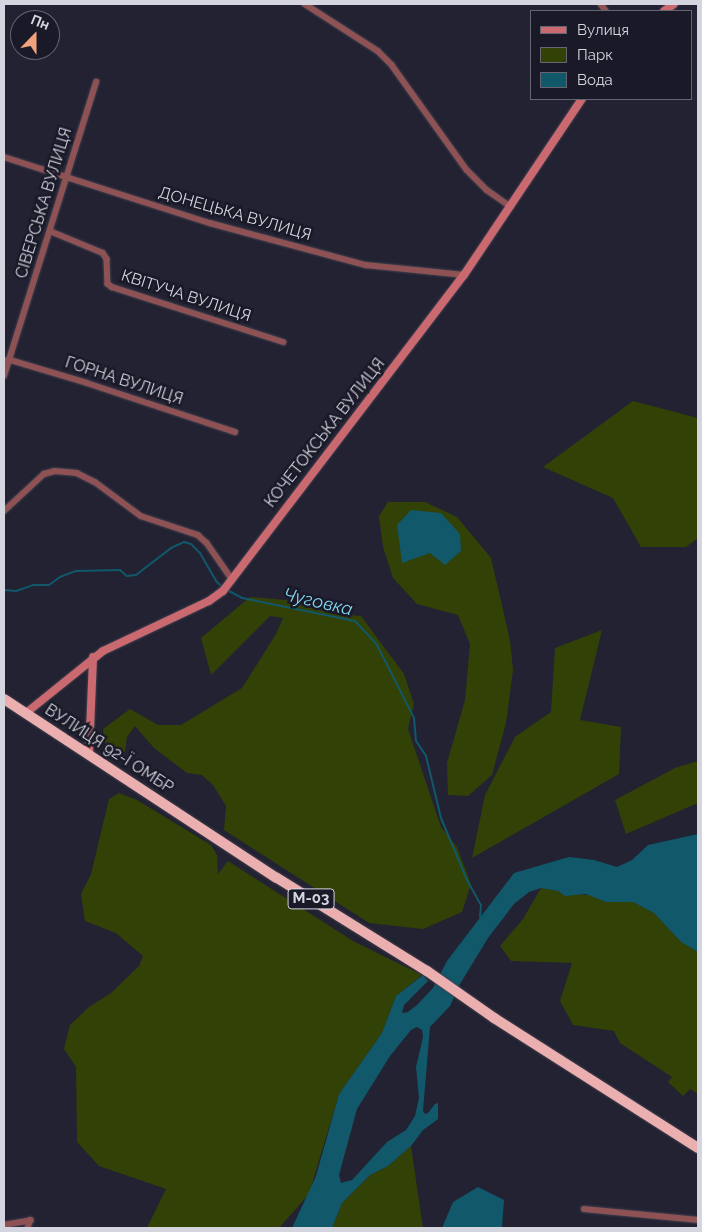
<!DOCTYPE html>
<meta charset="utf-8">
<style>
body{margin:0}
#map{position:relative;width:702px;height:1232px;overflow:hidden;background:#222232;font-family:Raleway,sans-serif}
div>[style]{position:absolute}
.green>*{inset:0;background:#324106}
.water>*{inset:0;background:#10586a}
.stream>*{height:2px;margin:-1px;padding:0 1px;transform-origin:1px;border-radius:1px;background:#10586a}
.roads{filter:drop-shadow(0 0 1px #3f3f4e) drop-shadow(0 0 1px #3f3f4e)}
.street>*{height:5.5px;margin:-2.75px;padding:0 2.75px;transform-origin:2.75px;border-radius:2.75px;background:#8e5254}
.secondary>*{height:8px;margin:-4px;padding:0 4px;transform-origin:4px;border-radius:4px;background:#ca696f}
.highway>*{height:10px;margin:-5px;padding:0 5px;transform-origin:5px;border-radius:5px;background:#ecafb0}
span{translate:-50% -50%;white-space:nowrap;text-align:center;line-height:1.15;-webkit-text-stroke:5px #191928;paint-order:stroke}
.shield-label span{padding:1px 4px;background:#191928;border:1px solid;border-radius:4px;-webkit-text-stroke-width:0}
.shield-label{font-size:15px;color:#d5d5e0;font-weight:700}
.street-label{font-size:16px;color:#d5d5e0}
.water-label{font-size:18px;color:#83d8f2;font-style:italic}
.frame{position:absolute;inset:0;border:5px solid #d5d5e0;pointer-events:none}
.legend{position:absolute;left:530px;top:10px;width:162px;height:90px;box-sizing:border-box;background:#191928;border:1px solid #646472;margin:0;padding:6px 9px;list-style:none;font-size:15px;color:#d5d5e0}
.legend li{display:flex;align-items:center;gap:10px;height:25px}
.legend b{width:25px;border:1px solid #646472}
.north{position:absolute;left:10px;top:10px;width:50px;height:50px;box-sizing:border-box;background:#191928;border:1px solid #646472;border-radius:50%;rotate:22deg;font-size:14px;font-weight:700;line-height:20px;text-align:center;color:#d5d5e0}
.north::after{content:'';display:block;margin:auto;width:18px;height:22px;background:#f1a17b;clip-path:polygon(50% 0,100% 100%,50% 72%,0 100%)}
</style>
<div id="map">
<div class="green">
<i style="clip-path:polygon(633px 401px,698px 418px,698px 538px,686px 547px,641px 547px,613px 498px,543px 467px)"></i>
<i style="clip-path:polygon(388px 502px,425px 502px,457px 517px,491px 558px,510px 640px,513px 670px,506px 723px,492px 775px,468px 796px,448px 795px,447px 763px,465px 700px,470px 644px,458px 615px,417px 604px,393px 578px,383px 547px,379px 516px)"></i>
<i style="clip-path:polygon(250px 597px,285px 600px,333px 614px,361px 616px,404px 674px,414px 704px,408px 729px,441px 827px,457px 847px,471px 884px,462px 912px,423px 929px,369px 923px,224px 830px,226px 806px,213px 785px,202px 775px,187px 773px,154px 748px,135px 726px,127px 737px,125px 752px,106px 750px,103px 729px,130px 709px,158px 725px,181px 725px,242px 688px,276px 634px,283px 618px,270px 616px,211px 675px,201px 638px)"></i>
<i style="clip-path:polygon(602px 630px,580px 720px,621px 727px,619px 774px,472px 858px,485px 795px,515px 737px,551px 712px,555px 648px)"></i>
<i style="clip-path:polygon(698px 761px,698px 803px,626px 834px,615px 800px,675px 768px)"></i>
<i style="clip-path:polygon(119px 793px,137px 800px,211px 845px,217px 855px,218px 874px,228px 861px,353px 941px,422px 975px,396px 996px,382px 1033px,339px 1094px,309px 1194px,279px 1228px,147px 1228px,166px 1189px,99px 1166px,77px 1142px,76px 1067px,64px 1049px,70px 1025px,89px 1007px,111px 993px,139px 966px,143px 956px,116px 933px,85px 921px,81px 894px,91px 874px,109px 799px)"></i>
<i style="clip-path:polygon(541px 888px,558px 891px,562px 894px,592px 895px,606px 902px,633px 902px,654px 913px,681px 942px,698px 952px,698px 1094px,690px 1089px,683px 1096px,668px 1082px,672px 1077px,620px 1043px,614px 1031px,573px 1025px,560px 1001px,572px 963px,511px 961px,500px 946px,523px 919px)"></i>
<i style="clip-path:polygon(411px 1146px,423px 1228px,332px 1228px,342px 1203px,370px 1175px,388px 1166px)"></i>
</div>
<div class="water">
<i style="clip-path:polygon(411px 510px,441px 513px,460px 534px,461px 551px,445px 565px,430px 553px,402px 563px,397px 525px)"></i>
<i style="clip-path:polygon(evenodd,698px 834px,698px 952px,681px 942px,654px 913px,633px 902px,606px 902px,586px 894px,565px 896px,558px 891px,541px 888px,529px 892px,514px 904px,488px 938px,460px 984px,450px 1006px,430px 1027px,423px 1111px,425px 1114px,428px 1113px,435px 1104px,438px 1103px,438px 1119px,423px 1130px,411px 1146px,388px 1166px,370px 1175px,342px 1203px,332px 1228px,292px 1228px,316px 1176px,339px 1094px,382px 1033px,396px 996px,423px 975px,428px 981px,404px 1005px,402px 1013px,408px 1012px,417px 1005px,433px 988px,447px 961px,514px 873px,569px 857px,594px 860px,617px 867px,632px 860px,648px 845px,698px 834px,417px 1027px,422px 1030px,423px 1037px,416px 1067px,419px 1098px,415px 1116px,406px 1130px,387px 1142px,352px 1180px,341px 1183px,339px 1175px,357px 1109px,390px 1056px,411px 1030px,417px 1027px)"></i>
<i style="clip-path:polygon(478px 1187px,504px 1200px,502px 1228px,442px 1228px,453px 1202px)"></i>
</div>
<div class="stream">
<i style="left:4px;top:590px;width:12px;rotate:5deg"></i>
<i style="left:16px;top:591px;width:18px;rotate:-19deg"></i>
<i style="left:33px;top:585px;width:16px"></i>
<i style="left:49px;top:585px;width:14px;rotate:-36deg"></i>
<i style="left:60px;top:577px;width:17px;rotate:-21deg"></i>
<i style="left:76px;top:571px;width:44px;rotate:-1.3deg"></i>
<i style="left:120px;top:570px;width:9px;rotate:41deg"></i>
<i style="left:127px;top:576px;width:9px;rotate:-6deg"></i>
<i style="left:136px;top:575px;width:44px;rotate:-37.6deg"></i>
<i style="left:171px;top:548px;width:14px;rotate:-25deg"></i>
<i style="left:184px;top:542px;width:7px;rotate:16deg"></i>
<i style="left:191px;top:544px;width:13px;rotate:45deg"></i>
<i style="left:200px;top:553px;width:32px;rotate:60deg"></i>
<i style="left:216px;top:581px;width:10px;rotate:45deg"></i>
<i style="left:227px;top:590px;width:17px;rotate:28deg"></i>
<i style="left:242px;top:598px;width:115px;rotate:11.5deg"></i>
<i style="left:355px;top:621px;width:33px;rotate:47deg"></i>
<i style="left:377px;top:645px;width:82px;rotate:63.1deg"></i>
<i style="left:414px;top:718px;width:23px;rotate:85deg"></i>
<i style="left:416px;top:741px;width:18px;rotate:56deg"></i>
<i style="left:426px;top:756px;width:64px;rotate:76.4deg"></i>
<i style="left:441px;top:818px;width:67px;rotate:67.2deg"></i>
<i style="left:467px;top:880px;width:29px;rotate:61deg"></i>
<i style="left:481px;top:905px;width:12px;rotate:95deg"></i>
</div>
<div class="roads">
<div class="street">
<i style="left:305px;top:4px;width:87px;rotate:32.8deg"></i>
<i style="left:378px;top:51px;width:20px;rotate:45deg"></i>
<i style="left:392px;top:65px;width:129px;rotate:54.5deg"></i>
<i style="left:467px;top:170px;width:28px;rotate:45deg"></i>
<i style="left:487px;top:190px;width:29px;rotate:35deg"></i>
<i style="left:601px;top:4px;width:9px;rotate:54deg"></i>
<i style="left:4px;top:157px;width:216px;rotate:17.8deg"></i>
<i style="left:210px;top:223px;width:162px;rotate:15.1deg"></i>
<i style="left:366px;top:265px;width:99px;rotate:5.8deg"></i>
<i style="left:50px;top:231px;width:57px;rotate:22.5deg"></i>
<i style="left:103px;top:253px;width:7px;rotate:56deg"></i>
<i style="left:107px;top:259px;width:25px;rotate:88deg"></i>
<i style="left:108px;top:284px;width:5px;rotate:37deg"></i>
<i style="left:112px;top:287px;width:180px;rotate:17.8deg"></i>
<i style="left:4px;top:361px;width:6px;rotate:-9deg"></i>
<i style="left:10px;top:360px;width:80px;rotate:16.6deg"></i>
<i style="left:87px;top:383px;width:156px;rotate:18.3deg"></i>
<i style="left:4px;top:376px;width:308px;rotate:-72.6deg"></i>
<i style="left:4px;top:511px;width:54px;rotate:-42.8deg"></i>
<i style="left:44px;top:474px;width:11px;rotate:-15deg"></i>
<i style="left:55px;top:471px;width:22px;rotate:5deg"></i>
<i style="left:77px;top:473px;width:20px;rotate:27deg"></i>
<i style="left:95px;top:482px;width:57px;rotate:36.5deg"></i>
<i style="left:141px;top:516px;width:60px;rotate:18.4deg"></i>
<i style="left:198px;top:535px;width:12px;rotate:42deg"></i>
<i style="left:207px;top:543px;width:44px;rotate:55.2deg"></i>
<i style="left:584px;top:1209px;width:115px;rotate:5.5deg"></i>
<i style="left:4px;top:1225px;width:27px;rotate:-10deg"></i>
<i style="left:31px;top:1220px;width:9px;rotate:111deg"></i>
</div>
<div class="secondary">
<i style="left:664px;top:11px;width:12px;rotate:-35deg"></i>
<i style="left:26px;top:713px;width:99px;rotate:-38.8deg"></i>
<i style="left:103px;top:651px;width:117px;rotate:-25.3deg"></i>
<i style="left:209px;top:601px;width:17px;rotate:-36deg"></i>
<i style="left:223px;top:591px;width:397px;rotate:-52.7deg"></i>
<i style="left:464px;top:275px;width:212px;rotate:-56.2deg"></i>
<i style="left:89px;top:754px;width:97px;rotate:-87.6deg"></i>
</div>
<div class="highway">
<i style="left:4px;top:699px;width:326px;rotate:33.3deg"></i>
<i style="left:277px;top:878px;width:176px;rotate:31.8deg"></i>
<i style="left:427px;top:971px;width:82px;rotate:35deg"></i>
<i style="left:494px;top:1018px;width:242px;rotate:32.5deg"></i>
</div>
</div>
<div class="shield-label">
<span style="left:311px;top:899px">М-03</span>
</div>
<div class="street-label">
<span style="left:44px;top:203px;rotate:-73deg">СІВЕРСЬКА ВУЛИЦЯ</span>
<span style="left:235px;top:214px;rotate:16deg">ДОНЕЦЬКА ВУЛИЦЯ</span>
<span style="left:186px;top:296px;rotate:18deg">КВІТУЧА ВУЛИЦЯ</span>
<span style="left:124px;top:381px;rotate:18deg">ГОРНА ВУЛИЦЯ</span>
<span style="left:325px;top:433px;rotate:-52deg">КОЧЕТОКСЬКА ВУЛИЦЯ</span>
<span style="left:109px;top:749px;rotate:33deg">ВУЛИЦЯ 92-Ї ОМБР</span>
</div>
<div class="water-label">
<span style="left:318px;top:602px;rotate:13deg">Чуговка</span>
</div>
<div class="frame"></div>
<ul class="legend">
<li><b style="height:6px;background:#ca696f"></b>Вулиця</li>
<li><b style="height:14px;background:#324106"></b>Парк</li>
<li><b style="height:14px;background:#10586a"></b>Вода</li>
</ul>
<div class="north">Пн</div>
</div>
